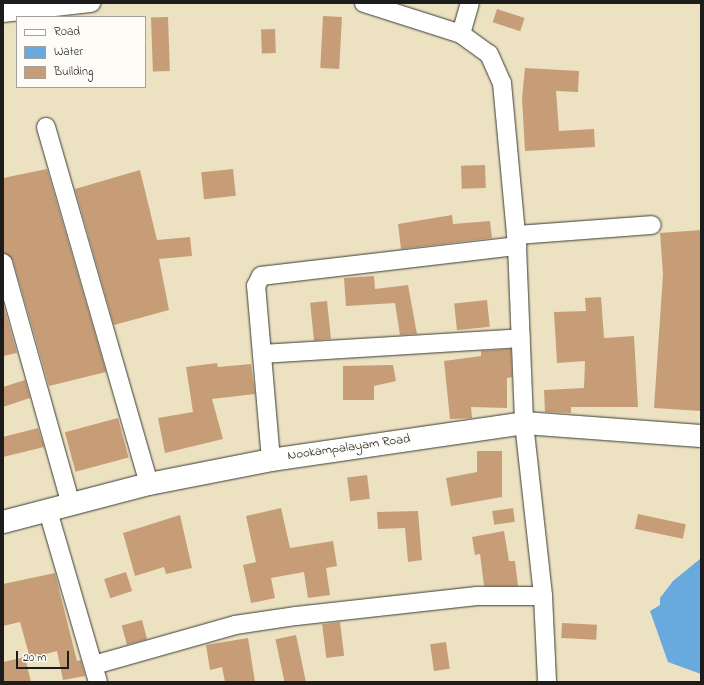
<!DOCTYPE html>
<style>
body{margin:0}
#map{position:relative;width:704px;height:685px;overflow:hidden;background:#ece2c1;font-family:"Indie Flower",sans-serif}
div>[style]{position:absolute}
.water>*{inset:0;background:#68aadd}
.building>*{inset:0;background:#c79d78;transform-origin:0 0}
.roads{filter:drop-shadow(0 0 1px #3b3a35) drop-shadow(0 0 1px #3b3a35)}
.minor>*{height:18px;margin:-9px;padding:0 9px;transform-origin:9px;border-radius:9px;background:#fff}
.tertiary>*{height:22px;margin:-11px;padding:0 11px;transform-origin:11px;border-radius:11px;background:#fff}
span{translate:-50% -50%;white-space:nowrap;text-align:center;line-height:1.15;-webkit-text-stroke:3px #fdfcf7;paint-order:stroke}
.street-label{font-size:13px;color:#1c1c1c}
.frame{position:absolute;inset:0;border:4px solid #1c1c1c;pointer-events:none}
.legend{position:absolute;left:16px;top:16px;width:130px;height:72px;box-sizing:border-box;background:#fdfcf7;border:1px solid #a3a29f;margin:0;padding:5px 7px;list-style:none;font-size:12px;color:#1c1c1c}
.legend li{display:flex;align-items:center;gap:8px;height:20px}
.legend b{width:20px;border:1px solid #a3a29f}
.scale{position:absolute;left:16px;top:651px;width:53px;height:18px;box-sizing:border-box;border:2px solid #1c1c1c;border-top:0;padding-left:5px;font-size:12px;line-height:14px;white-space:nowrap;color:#1c1c1c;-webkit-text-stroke:3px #fdfcf7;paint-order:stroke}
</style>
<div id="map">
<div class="water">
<i style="clip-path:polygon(701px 548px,701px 674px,668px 662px,650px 611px,660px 605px,660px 598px,673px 581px,700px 559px)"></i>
</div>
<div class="building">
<i style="left:497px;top:9px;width:29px;height:14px;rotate:18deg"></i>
<i style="left:323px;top:16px;width:19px;height:52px;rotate:3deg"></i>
<i style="left:168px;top:17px;width:54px;height:17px;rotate:88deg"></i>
<i style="left:275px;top:29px;width:24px;height:14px;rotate:88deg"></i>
<i style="clip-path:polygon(525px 68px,579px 71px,578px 92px,556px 91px,559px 131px,594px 129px,595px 147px,525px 151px,522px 98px)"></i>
<i style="left:485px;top:165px;width:23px;height:24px;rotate:88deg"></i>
<i style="clip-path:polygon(47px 169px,106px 372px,49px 386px,13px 260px,3px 252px,3px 178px)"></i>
<i style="left:233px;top:169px;width:27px;height:32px;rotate:84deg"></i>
<i style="clip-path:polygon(140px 170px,157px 240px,190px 237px,192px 256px,159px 259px,169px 310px,114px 325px,75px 189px)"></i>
<i style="clip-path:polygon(452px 215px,453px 224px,490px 221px,492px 238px,401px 249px,398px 224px)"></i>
<i style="clip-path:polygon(701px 230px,701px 411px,654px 408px,663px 274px,660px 233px)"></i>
<i style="clip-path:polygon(374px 276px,375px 289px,408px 285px,417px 334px,400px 335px,395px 303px,346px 306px,344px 278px)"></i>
<i style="clip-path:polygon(601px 297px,604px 338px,634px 336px,638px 407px,571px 407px,571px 413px,545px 412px,544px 390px,584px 388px,585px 361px,557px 363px,554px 312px,586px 311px,585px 298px)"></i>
<i style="left:487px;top:300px;width:27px;height:33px;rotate:84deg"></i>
<i style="left:327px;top:301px;width:38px;height:17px;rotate:84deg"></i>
<i style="clip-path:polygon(3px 304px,17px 353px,3px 356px)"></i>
<i style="clip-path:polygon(511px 349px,512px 377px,507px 378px,507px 408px,471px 407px,472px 418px,450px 419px,444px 361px,481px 356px,481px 351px)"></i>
<i style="clip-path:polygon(217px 363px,218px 367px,251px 364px,255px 394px,212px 399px,223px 439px,165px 453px,158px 418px,193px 412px,186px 367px)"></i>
<i style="clip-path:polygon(393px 365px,396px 381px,374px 386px,374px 400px,343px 400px,343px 366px)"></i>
<i style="clip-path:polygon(25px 380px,30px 398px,3px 407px,3px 387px)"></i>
<i style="left:118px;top:418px;width:41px;height:55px;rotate:75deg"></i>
<i style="clip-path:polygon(38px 428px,44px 447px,3px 457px,3px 437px)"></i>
<i style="clip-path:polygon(477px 451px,502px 451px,502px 497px,451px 506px,446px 478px,477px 472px)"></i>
<i style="left:367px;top:475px;width:24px;height:20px;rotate:83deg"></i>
<i style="clip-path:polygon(281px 508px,290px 548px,333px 541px,337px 566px,326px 568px,330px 595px,308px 598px,304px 572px,271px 578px,275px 598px,251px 603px,243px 565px,256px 562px,246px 516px)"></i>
<i style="left:513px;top:508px;width:14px;height:21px;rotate:82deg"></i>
<i style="clip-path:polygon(418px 511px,422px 560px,408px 562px,405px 528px,378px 529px,377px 512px)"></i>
<i style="left:638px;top:514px;width:49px;height:15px;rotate:12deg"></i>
<i style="clip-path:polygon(180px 515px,192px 568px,166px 574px,164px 567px,135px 576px,123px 533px)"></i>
<i style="clip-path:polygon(504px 531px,509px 561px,515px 561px,518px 586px,484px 586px,480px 554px,475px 555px,472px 537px)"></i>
<i style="left:126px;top:572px;width:20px;height:23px;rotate:72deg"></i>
<i style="clip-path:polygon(55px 573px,77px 661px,81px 660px,85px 676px,63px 680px,57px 651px,30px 658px,20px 622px,3px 626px,3px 584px)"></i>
<i style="left:142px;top:620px;width:20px;height:21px;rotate:75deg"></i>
<i style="left:340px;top:622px;width:34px;height:18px;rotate:83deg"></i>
<i style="left:562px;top:623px;width:35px;height:15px;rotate:3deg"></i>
<i style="left:296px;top:635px;width:48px;height:21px;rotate:78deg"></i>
<i style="clip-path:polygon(248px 638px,255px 682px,225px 682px,222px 667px,210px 670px,206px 645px)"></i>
<i style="left:446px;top:642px;width:27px;height:16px;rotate:82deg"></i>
<i style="clip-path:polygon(25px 657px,31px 682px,3px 682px,3px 662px)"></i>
</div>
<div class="roads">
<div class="minor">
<i style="left:364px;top:3px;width:102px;rotate:17.7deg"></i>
<i style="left:461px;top:34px;width:34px;rotate:36deg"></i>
<i style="left:489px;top:54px;width:32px;rotate:66deg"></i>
<i style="left:502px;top:83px;width:164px;rotate:84.7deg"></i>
<i style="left:517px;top:246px;width:177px;rotate:87.7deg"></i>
<i style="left:524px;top:423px;width:174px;rotate:83.7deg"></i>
<i style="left:543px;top:596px;width:86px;rotate:87.3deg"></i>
<i style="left:3px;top:13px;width:89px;rotate:-6.5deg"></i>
<i style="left:461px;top:34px;width:32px;rotate:-74deg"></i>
<i style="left:46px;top:127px;width:372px;rotate:73.9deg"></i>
<i style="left:516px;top:235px;width:136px;rotate:-4.2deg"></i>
<i style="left:3px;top:263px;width:251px;rotate:74.3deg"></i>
<i style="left:262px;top:354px;width:259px;rotate:-3.5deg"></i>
<i style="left:271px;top:460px;width:175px;rotate:-94.9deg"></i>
<i style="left:256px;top:286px;width:11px;rotate:-63deg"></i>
<i style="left:261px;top:276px;width:258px;rotate:-6.7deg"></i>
<i style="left:48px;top:511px;width:178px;rotate:73.7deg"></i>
<i style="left:94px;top:665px;width:147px;rotate:-15.8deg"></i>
<i style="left:235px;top:625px;width:62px;rotate:-8.4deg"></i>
<i style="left:296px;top:616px;width:182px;rotate:-6.3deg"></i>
<i style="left:477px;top:596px;width:66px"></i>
</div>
<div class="tertiary">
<i style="left:3px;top:522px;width:151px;rotate:-14.6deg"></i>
<i style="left:149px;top:484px;width:124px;rotate:-11.1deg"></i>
<i style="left:271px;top:460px;width:256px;rotate:-8.3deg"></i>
<i style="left:524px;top:423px;width:177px;rotate:4.2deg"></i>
</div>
</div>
<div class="street-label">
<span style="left:349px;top:448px;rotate:-8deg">Nookampalayam Road</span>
</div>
<div class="frame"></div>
<ul class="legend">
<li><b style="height:5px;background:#fff"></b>Road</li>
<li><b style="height:11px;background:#68aadd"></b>Water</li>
<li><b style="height:11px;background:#c79d78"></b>Building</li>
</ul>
<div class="scale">20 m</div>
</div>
